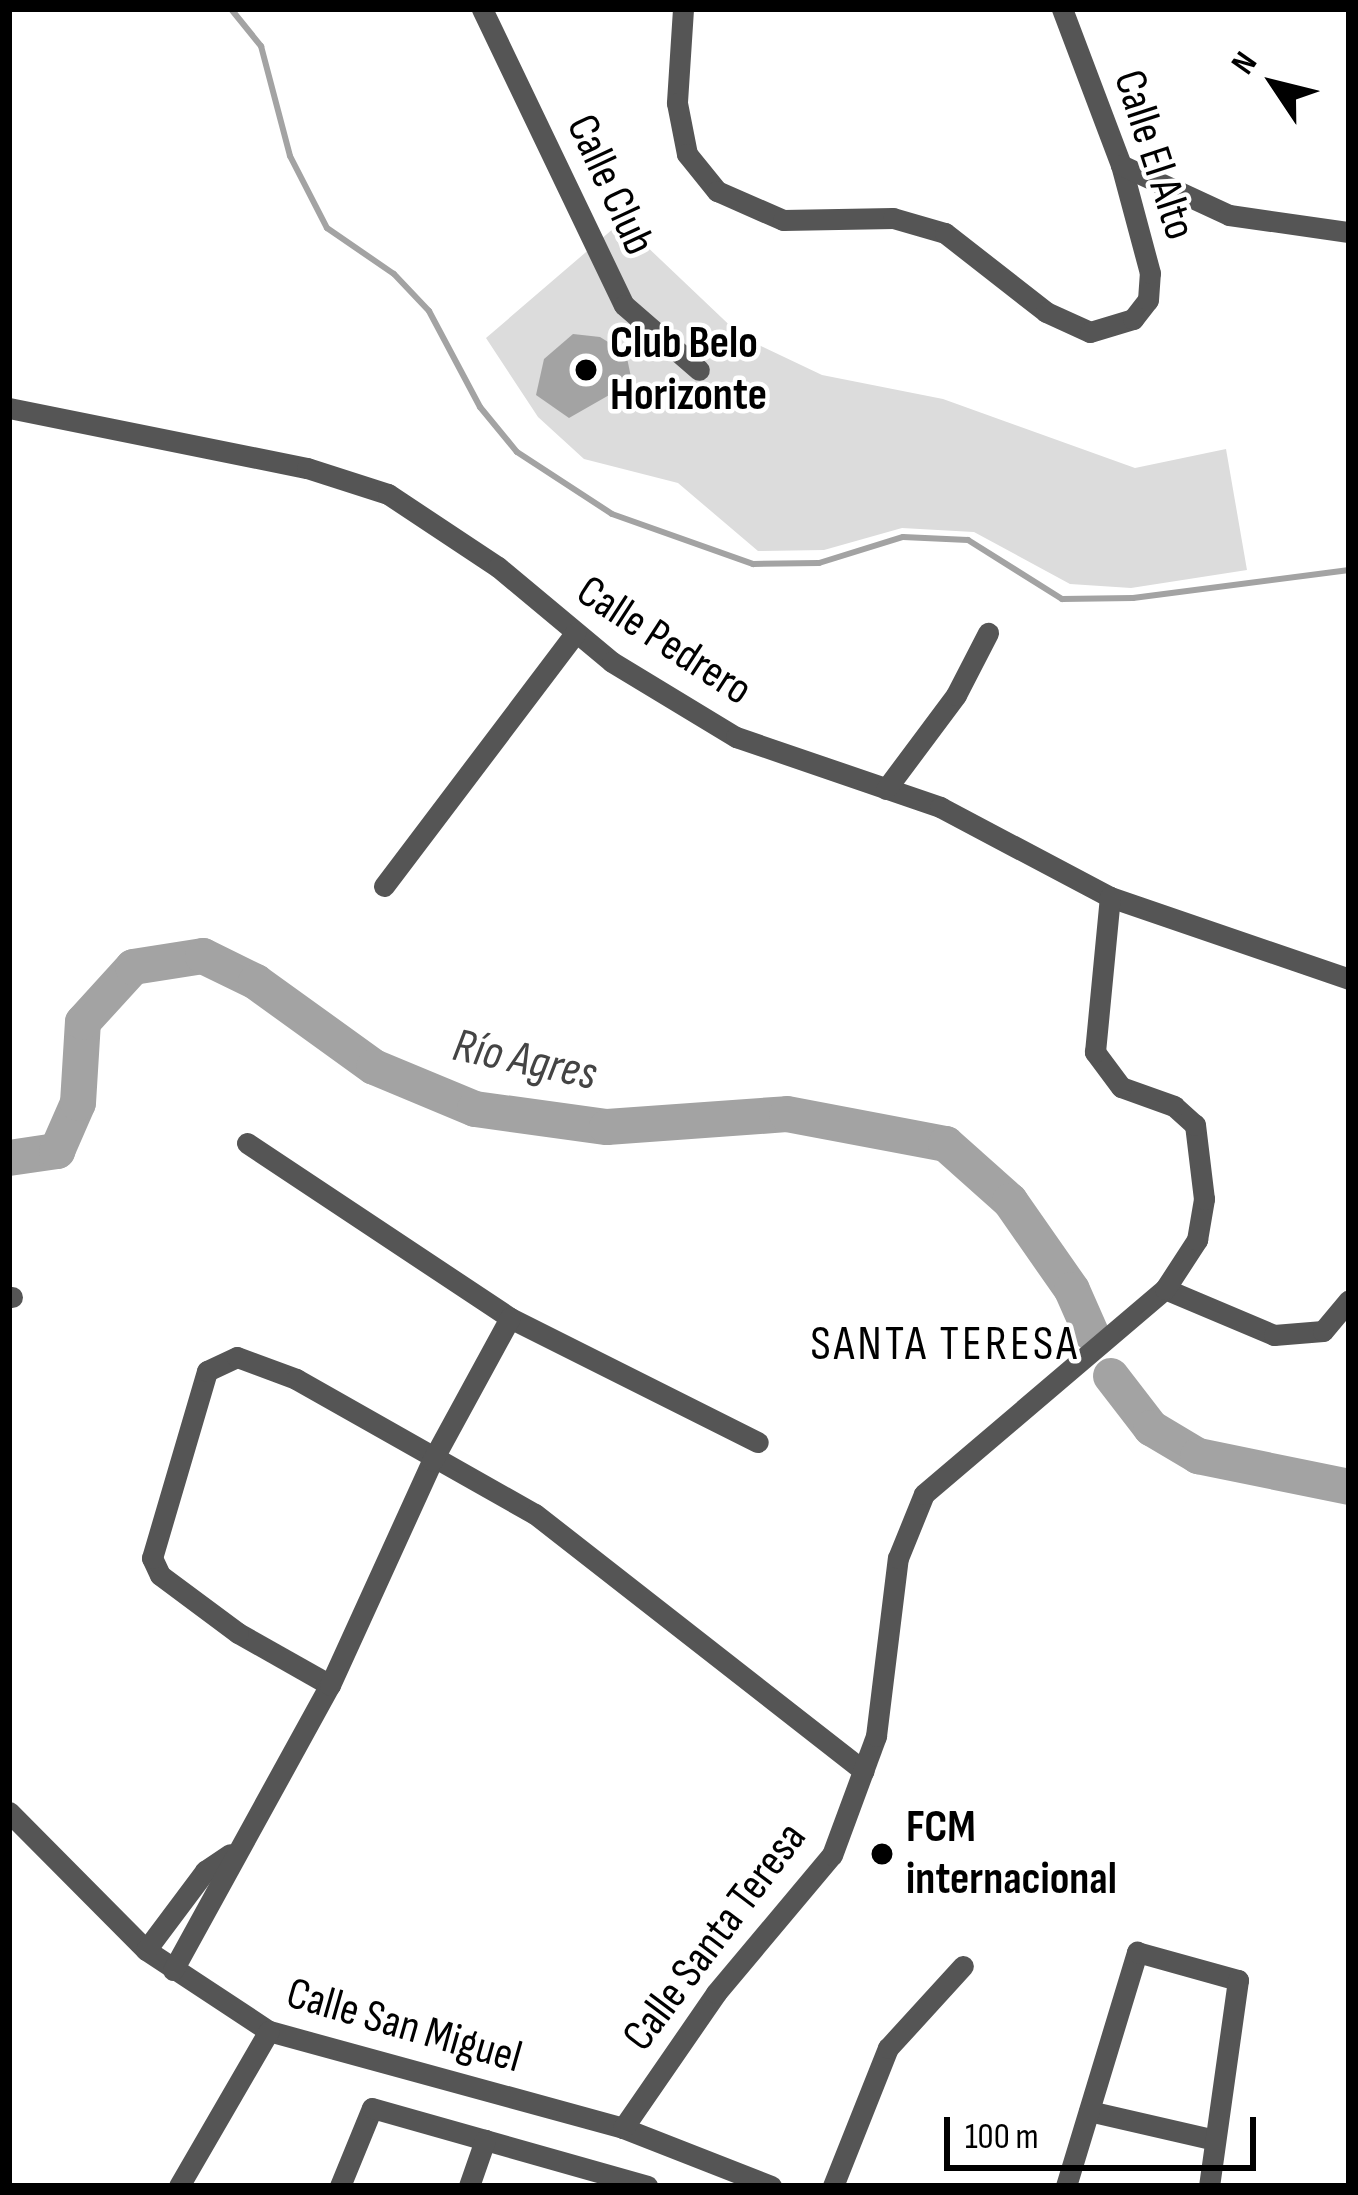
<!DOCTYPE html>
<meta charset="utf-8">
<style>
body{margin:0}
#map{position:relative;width:1358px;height:2195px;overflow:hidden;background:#fff;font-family:"Sofia Sans Condensed",sans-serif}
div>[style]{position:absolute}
.green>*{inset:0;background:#dcdcdc}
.water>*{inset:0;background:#a3a3a3}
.stream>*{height:6px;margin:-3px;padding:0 3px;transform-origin:3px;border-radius:3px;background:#a3a3a3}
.river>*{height:36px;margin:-18px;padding:0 18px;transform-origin:18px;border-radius:18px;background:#a3a3a3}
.minor>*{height:21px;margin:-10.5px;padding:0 10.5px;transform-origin:10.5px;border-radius:10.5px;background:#555}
.dots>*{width:33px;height:33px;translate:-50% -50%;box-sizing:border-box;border:6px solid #fff;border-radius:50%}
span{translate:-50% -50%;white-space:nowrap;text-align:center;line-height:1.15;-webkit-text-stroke:9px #fff;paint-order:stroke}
.street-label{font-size:45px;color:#000}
.poi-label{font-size:45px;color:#000;font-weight:700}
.left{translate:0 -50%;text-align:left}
.water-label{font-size:48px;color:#444;font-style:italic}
.neighbourhood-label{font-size:48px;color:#000;letter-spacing:3px}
.frame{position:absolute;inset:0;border:12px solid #000;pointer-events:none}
.north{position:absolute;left:1214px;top:24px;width:120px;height:120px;-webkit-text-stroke:9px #fff;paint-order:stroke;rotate:305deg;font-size:33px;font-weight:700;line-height:48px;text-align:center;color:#000}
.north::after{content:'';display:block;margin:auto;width:42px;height:54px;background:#000;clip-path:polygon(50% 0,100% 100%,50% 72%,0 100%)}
.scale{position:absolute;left:944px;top:2117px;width:312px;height:54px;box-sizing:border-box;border:6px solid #000;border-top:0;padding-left:15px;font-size:36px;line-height:42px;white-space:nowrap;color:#000;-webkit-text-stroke:9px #fff;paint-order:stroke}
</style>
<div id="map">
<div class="green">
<i style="clip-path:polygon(621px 222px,742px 337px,822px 375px,943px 399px,1135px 468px,1226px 449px,1247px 570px,1131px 588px,1070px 584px,974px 532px,902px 528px,824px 550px,758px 551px,678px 483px,584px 459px,538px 417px,486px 338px)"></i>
</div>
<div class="water">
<i style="clip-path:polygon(573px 334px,600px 337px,626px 353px,632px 382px,569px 418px,536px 395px,544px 359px)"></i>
</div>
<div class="stream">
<i style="left:231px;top:9px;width:48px;rotate:51deg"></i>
<i style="left:261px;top:46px;width:114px;rotate:75.2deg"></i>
<i style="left:290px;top:156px;width:81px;rotate:62.8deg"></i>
<i style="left:327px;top:228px;width:81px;rotate:34.5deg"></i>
<i style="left:394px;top:274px;width:51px;rotate:46.6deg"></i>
<i style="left:429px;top:311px;width:109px;rotate:62deg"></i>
<i style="left:480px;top:407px;width:58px;rotate:50.6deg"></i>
<i style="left:517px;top:452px;width:113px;rotate:33.1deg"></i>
<i style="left:612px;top:514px;width:150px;rotate:19.5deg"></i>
<i style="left:753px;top:564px;width:66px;rotate:-0.9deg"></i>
<i style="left:819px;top:563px;width:88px;rotate:-17.2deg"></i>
<i style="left:903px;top:537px;width:65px;rotate:2.6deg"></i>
<i style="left:968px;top:540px;width:111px;rotate:32.1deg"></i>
<i style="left:1062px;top:599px;width:71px;rotate:-0.8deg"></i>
<i style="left:1133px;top:598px;width:218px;rotate:-7.4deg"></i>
</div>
<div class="river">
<i style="left:9px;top:1158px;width:49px;rotate:-8.3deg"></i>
<i style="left:57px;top:1151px;width:52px;rotate:-66.4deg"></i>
<i style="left:78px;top:1103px;width:81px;rotate:-86.5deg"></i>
<i style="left:83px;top:1022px;width:74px;rotate:-47.7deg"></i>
<i style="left:133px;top:967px;width:71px;rotate:-8.9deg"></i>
<i style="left:203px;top:956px;width:59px;rotate:26.1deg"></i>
<i style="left:256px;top:982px;width:145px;rotate:35.8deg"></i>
<i style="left:374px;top:1067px;width:109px;rotate:22.6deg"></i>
<i style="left:475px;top:1109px;width:133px;rotate:7.8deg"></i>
<i style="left:607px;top:1127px;width:180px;rotate:-4.1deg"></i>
<i style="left:787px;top:1114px;width:162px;rotate:10.7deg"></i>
<i style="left:946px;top:1144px;width:86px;rotate:41.7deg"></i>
<i style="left:1010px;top:1201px;width:108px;rotate:55.1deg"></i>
<i style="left:1072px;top:1290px;width:47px;rotate:66.2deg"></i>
<i style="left:1111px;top:1376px;width:66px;rotate:52.4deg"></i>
<i style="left:1151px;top:1428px;width:55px;rotate:30.8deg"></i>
<i style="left:1198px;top:1456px;width:154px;rotate:11.6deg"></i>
</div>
<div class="minor">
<i style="left:482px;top:9px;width:328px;rotate:64.4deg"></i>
<i style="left:624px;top:305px;width:99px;rotate:40.9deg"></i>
<i style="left:683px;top:9px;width:94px;rotate:93.7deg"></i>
<i style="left:677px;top:103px;width:52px;rotate:78.9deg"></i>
<i style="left:687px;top:154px;width:48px;rotate:51deg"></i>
<i style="left:717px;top:191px;width:72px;rotate:23.7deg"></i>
<i style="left:783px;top:220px;width:110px;rotate:-1deg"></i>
<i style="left:893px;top:218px;width:54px;rotate:16.1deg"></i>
<i style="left:945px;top:233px;width:128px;rotate:38deg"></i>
<i style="left:1046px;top:312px;width:48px;rotate:24.4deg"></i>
<i style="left:1090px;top:332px;width:45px;rotate:-16.8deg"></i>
<i style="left:1133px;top:319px;width:24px;rotate:-52deg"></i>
<i style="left:1148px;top:300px;width:27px;rotate:-86deg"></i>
<i style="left:1150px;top:273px;width:112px;rotate:-105deg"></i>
<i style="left:1121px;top:165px;width:167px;rotate:-110.7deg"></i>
<i style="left:1121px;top:165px;width:119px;rotate:24.8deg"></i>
<i style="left:1229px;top:215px;width:121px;rotate:8.1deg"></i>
<i style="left:9px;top:408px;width:304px;rotate:11.4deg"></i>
<i style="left:307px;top:468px;width:85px;rotate:17.8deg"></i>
<i style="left:388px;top:494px;width:132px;rotate:33.6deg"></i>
<i style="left:498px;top:567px;width:148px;rotate:39.8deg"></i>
<i style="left:612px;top:662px;width:145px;rotate:31.2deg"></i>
<i style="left:736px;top:737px;width:216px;rotate:18.9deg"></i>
<i style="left:940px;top:807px;width:192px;rotate:27.9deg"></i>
<i style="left:1110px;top:897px;width:253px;rotate:18.9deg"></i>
<i style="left:886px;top:789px;width:117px;rotate:-53.3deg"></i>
<i style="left:956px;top:695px;width:70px;rotate:-62.7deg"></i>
<i style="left:384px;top:886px;width:317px;rotate:-52.9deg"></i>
<i style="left:247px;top:1143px;width:316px;rotate:33.6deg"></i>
<i style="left:510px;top:1318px;width:277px;rotate:26.6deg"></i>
<i style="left:1165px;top:1289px;width:118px;rotate:22.9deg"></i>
<i style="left:1274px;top:1335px;width:49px;rotate:-4.7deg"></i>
<i style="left:1323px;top:1331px;width:40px;rotate:-50deg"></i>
<i style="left:9px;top:1297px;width:3px"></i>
<i style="left:330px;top:1685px;width:106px;rotate:-150.5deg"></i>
<i style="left:238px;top:1633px;width:97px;rotate:-143.4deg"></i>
<i style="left:160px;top:1575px;width:19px;rotate:-115deg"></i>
<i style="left:152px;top:1558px;width:195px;rotate:-73.6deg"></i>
<i style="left:207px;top:1371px;width:33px;rotate:-25deg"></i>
<i style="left:237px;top:1357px;width:63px;rotate:20.4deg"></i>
<i style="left:296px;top:1379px;width:274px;rotate:29.5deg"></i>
<i style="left:535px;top:1514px;width:417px;rotate:38deg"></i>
<i style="left:9px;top:1812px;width:194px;rotate:45.2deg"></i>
<i style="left:146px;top:1950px;width:147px;rotate:33.4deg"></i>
<i style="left:269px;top:2031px;width:367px;rotate:15.3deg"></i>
<i style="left:623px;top:2128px;width:159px;rotate:21.4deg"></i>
<i style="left:146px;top:1950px;width:99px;rotate:-53.2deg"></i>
<i style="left:205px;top:1871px;width:30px;rotate:-34deg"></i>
<i style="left:173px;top:1970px;width:325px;rotate:-61.2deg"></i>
<i style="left:330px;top:1685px;width:246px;rotate:-65.5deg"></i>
<i style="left:432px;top:1461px;width:163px;rotate:-61.4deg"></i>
<i style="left:1089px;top:2111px;width:125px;rotate:12.9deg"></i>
<i style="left:623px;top:2128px;width:164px;rotate:-55.4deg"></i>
<i style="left:716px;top:1993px;width:180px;rotate:-50deg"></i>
<i style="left:832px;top:1855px;width:127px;rotate:-69.7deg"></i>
<i style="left:876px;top:1736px;width:179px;rotate:-83deg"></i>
<i style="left:898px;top:1558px;width:69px;rotate:-67.9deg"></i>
<i style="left:924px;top:1494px;width:316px;rotate:-40.4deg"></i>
<i style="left:1165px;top:1289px;width:59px;rotate:-56.9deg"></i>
<i style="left:1197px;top:1240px;width:42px;rotate:-80.3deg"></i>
<i style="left:1204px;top:1199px;width:75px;rotate:-96.9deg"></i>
<i style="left:1195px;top:1125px;width:28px;rotate:-138deg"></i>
<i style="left:1174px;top:1106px;width:56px;rotate:-160.3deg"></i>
<i style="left:1121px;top:1087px;width:44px;rotate:-126.6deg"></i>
<i style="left:1095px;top:1052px;width:156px;rotate:-84.5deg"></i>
<i style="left:179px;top:2186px;width:179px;rotate:-59.9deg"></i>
<i style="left:340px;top:2186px;width:84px;rotate:-67.7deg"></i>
<i style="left:372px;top:2108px;width:286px;rotate:15.8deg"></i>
<i style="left:469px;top:2186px;width:49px;rotate:-70.8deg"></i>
<i style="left:833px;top:2186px;width:149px;rotate:-68.3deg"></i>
<i style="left:888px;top:2048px;width:111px;rotate:-47.6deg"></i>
<i style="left:1066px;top:2186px;width:245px;rotate:-73.1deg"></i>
<i style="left:1137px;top:1952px;width:105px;rotate:15.5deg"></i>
<i style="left:1238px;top:1980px;width:208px;rotate:98deg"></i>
</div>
<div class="dots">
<i style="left:586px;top:370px;background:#000"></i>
<i style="left:882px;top:1854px;background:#000"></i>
</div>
<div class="street-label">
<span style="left:1154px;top:155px;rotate:72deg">Calle El Alto</span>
<span style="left:610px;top:185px;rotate:65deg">Calle Club</span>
<span style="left:664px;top:641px;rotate:33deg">Calle Pedrero</span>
<span style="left:715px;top:1937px;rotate:-53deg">Calle Santa Teresa</span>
<span style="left:404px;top:2026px;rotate:16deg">Calle San Miguel</span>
</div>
<div class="poi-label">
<span class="left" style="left:610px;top:370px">Club Belo<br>Horizonte</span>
<span class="left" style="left:906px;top:1854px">FCM<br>internacional</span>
</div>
<div class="water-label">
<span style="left:525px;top:1060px;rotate:12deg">Río Agres</span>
</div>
<div class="neighbourhood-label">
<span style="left:945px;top:1345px">SANTA TERESA</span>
</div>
<div class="frame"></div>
<div class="north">N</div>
<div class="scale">100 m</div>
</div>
